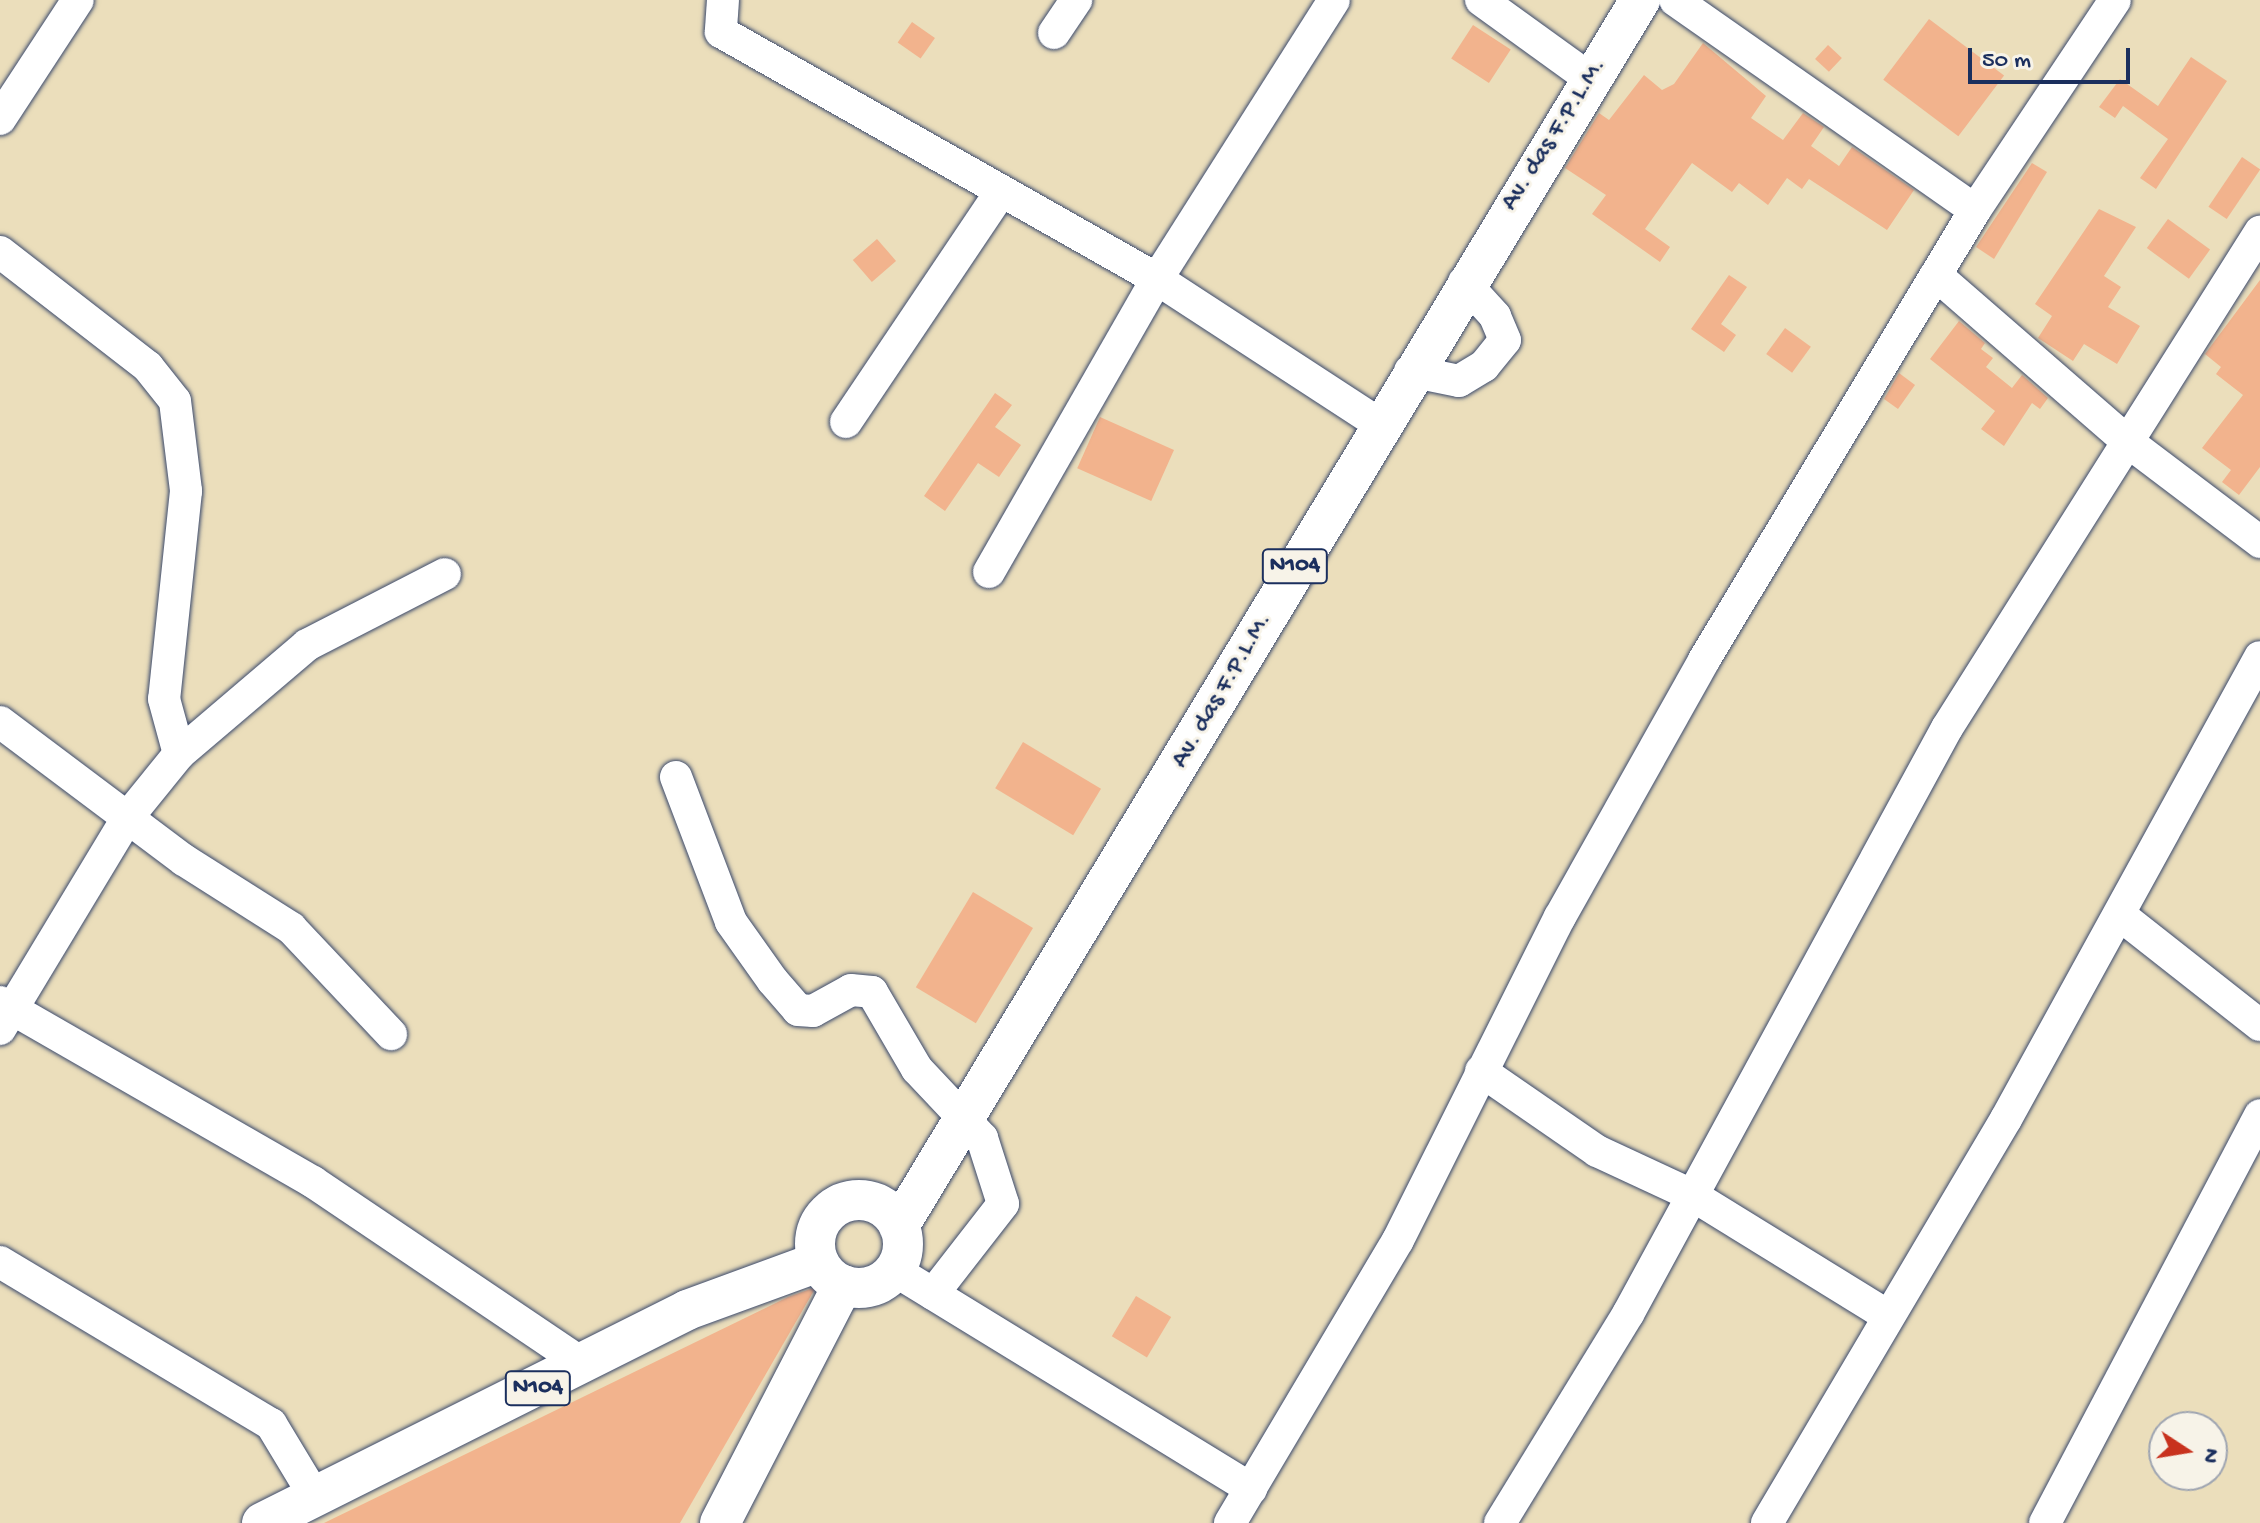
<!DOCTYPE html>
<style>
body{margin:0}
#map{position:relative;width:2260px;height:1523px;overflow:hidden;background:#ebdebb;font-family:"Gochi Hand",sans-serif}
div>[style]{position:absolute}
.building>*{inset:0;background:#f2b38d;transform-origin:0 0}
.roads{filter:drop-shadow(0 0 2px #3a496c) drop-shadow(0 0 2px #3a496c)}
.minor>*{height:32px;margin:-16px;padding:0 16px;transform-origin:16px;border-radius:16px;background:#fff}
.major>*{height:40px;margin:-20px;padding:0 20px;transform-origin:20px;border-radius:20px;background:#fff}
.major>.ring{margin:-20px;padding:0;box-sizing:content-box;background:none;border:40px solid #fff;border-radius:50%}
span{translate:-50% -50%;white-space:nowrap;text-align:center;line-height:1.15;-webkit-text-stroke:6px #f7f3e8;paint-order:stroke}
.shield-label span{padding:2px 6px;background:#f7f3e8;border:2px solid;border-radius:6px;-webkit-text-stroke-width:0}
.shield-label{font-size:24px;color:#1b2f5e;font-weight:700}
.street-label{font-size:26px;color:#1b2f5e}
.north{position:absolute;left:2148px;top:1411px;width:80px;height:80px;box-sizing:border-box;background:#f7f3e8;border:2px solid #9fa5b1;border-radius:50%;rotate:102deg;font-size:22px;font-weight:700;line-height:32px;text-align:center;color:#1b2f5e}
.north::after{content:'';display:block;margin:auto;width:28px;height:36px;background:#c8321e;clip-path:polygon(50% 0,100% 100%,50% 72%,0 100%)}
.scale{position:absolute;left:1968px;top:48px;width:162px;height:36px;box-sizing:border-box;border:4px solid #1b2f5e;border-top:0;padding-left:10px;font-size:24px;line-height:28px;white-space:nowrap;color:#1b2f5e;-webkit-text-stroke:6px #f7f3e8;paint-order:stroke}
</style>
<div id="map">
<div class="building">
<i style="left:1929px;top:19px;width:94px;height:76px;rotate:37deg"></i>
<i style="left:912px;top:22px;width:28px;height:25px;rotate:35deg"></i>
<i style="left:1473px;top:25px;width:45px;height:40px;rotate:33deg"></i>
<i style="clip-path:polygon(1703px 43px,1766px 96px,1751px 118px,1783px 140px,1803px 113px,1824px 127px,1811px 146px,1839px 166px,1852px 147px,1914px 190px,1887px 230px,1809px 179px,1802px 189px,1787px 178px,1768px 205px,1739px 183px,1732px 192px,1692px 163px,1645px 229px,1670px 247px,1660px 262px,1592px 214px,1606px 195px,1565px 168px,1599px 113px,1609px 120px,1644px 75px,1662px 90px,1674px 84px)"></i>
<i style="left:1828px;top:45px;width:19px;height:19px;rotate:43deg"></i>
<i style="clip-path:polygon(2191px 57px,2227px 81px,2156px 189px,2140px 178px,2168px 139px,2123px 106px,2115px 118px,2099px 107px,2120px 79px,2158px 106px)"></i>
<i style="left:2242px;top:157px;width:22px;height:60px;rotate:34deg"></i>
<i style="clip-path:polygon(2032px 163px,2047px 172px,1994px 259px,1976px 247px)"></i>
<i style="clip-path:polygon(2099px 209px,2136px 227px,2104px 276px,2121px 287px,2108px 307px,2140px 326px,2117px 364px,2084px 344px,2073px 361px,2038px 338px,2052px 316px,2035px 304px)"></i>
<i style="left:2168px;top:219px;width:52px;height:36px;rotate:36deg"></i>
<i style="left:877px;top:239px;width:29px;height:32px;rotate:49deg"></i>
<i style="clip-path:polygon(1729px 275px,1747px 287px,1721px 324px,1736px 335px,1724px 352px,1691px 329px)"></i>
<i style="clip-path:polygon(2260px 280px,2260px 467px,2239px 495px,2222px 482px,2231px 470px,2202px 448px,2243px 395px,2216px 374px,2221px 367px,2205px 354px)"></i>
<i style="clip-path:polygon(1959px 321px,1985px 343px,1981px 349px,1993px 358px,1986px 367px,2012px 388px,2022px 375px,2048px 398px,2040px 409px,2032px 403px,2004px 446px,1981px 429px,1995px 411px,1930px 359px)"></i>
<i style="left:1785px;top:328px;width:32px;height:32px;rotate:36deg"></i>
<i style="clip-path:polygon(1899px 373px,1915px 385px,1898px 409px,1884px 399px)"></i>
<i style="clip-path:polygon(995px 393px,1012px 405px,995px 427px,1021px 445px,999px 477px,978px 463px,945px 511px,924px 496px)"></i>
<i style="left:1100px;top:417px;width:81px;height:56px;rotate:24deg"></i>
<i style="left:1023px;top:742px;width:91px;height:54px;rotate:31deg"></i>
<i style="left:973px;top:892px;width:70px;height:111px;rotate:31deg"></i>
<i style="clip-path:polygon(816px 1287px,680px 1523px,324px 1523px,788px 1297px)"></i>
<i style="left:1136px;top:1296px;width:41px;height:47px;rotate:31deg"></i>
</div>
<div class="roads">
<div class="minor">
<i style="left:723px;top:0;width:32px;rotate:94deg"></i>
<i style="left:721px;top:32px;width:501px;rotate:29.53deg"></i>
<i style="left:1157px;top:279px;width:264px;rotate:33.1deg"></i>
<i style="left:1481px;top:0;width:133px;rotate:35.8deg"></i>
<i style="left:1675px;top:0;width:366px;rotate:35deg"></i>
<i style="left:1054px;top:33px;width:40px;rotate:-56deg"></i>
<i style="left:0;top:119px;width:142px;rotate:-56.8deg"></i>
<i style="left:0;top:252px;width:187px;rotate:37.8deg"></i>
<i style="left:148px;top:367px;width:43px;rotate:51.5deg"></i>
<i style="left:175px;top:401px;width:91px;rotate:83deg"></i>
<i style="left:186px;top:491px;width:209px;rotate:96deg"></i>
<i style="left:164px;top:699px;width:57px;rotate:74.7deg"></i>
<i style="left:1936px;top:275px;width:254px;rotate:41deg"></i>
<i style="left:2128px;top:442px;width:166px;rotate:37.1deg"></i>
<i style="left:1410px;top:371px;width:50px;rotate:11.5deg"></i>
<i style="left:1459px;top:381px;width:29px;rotate:-31deg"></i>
<i style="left:1484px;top:366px;width:33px;rotate:-51deg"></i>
<i style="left:1505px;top:340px;width:26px;rotate:-113deg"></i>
<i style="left:1495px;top:316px;width:46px;rotate:-132.4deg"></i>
<i style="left:846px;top:422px;width:275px;rotate:-56.1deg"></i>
<i style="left:989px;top:572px;width:338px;rotate:-60.2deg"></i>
<i style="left:1157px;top:279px;width:330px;rotate:-57.6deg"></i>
<i style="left:0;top:722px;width:230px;rotate:36.9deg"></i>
<i style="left:184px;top:860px;width:127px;rotate:32.4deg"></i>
<i style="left:291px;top:928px;width:146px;rotate:46.7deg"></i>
<i style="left:676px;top:777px;width:155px;rotate:69.2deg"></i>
<i style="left:731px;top:922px;width:72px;rotate:54.6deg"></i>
<i style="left:773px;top:981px;width:38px;rotate:49deg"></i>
<i style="left:798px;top:1010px;width:15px;rotate:4deg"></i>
<i style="left:813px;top:1011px;width:43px;rotate:-28.9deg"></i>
<i style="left:851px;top:990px;width:21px;rotate:5deg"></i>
<i style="left:872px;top:992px;width:89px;rotate:59.7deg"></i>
<i style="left:917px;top:1069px;width:95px;rotate:46.7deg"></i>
<i style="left:982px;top:1138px;width:69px;rotate:72.3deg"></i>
<i style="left:1003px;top:1204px;width:114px;rotate:127.9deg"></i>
<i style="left:2120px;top:915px;width:178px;rotate:38.2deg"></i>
<i style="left:0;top:1002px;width:361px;rotate:29.9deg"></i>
<i style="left:313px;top:1182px;width:327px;rotate:34deg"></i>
<i style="left:0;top:1029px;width:248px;rotate:-58.9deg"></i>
<i style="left:128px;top:817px;width:81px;rotate:-51deg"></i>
<i style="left:179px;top:754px;width:168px;rotate:-40.4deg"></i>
<i style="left:307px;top:645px;width:155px;rotate:-27.2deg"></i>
<i style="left:1481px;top:1071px;width:141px;rotate:34.6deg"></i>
<i style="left:1597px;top:1151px;width:105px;rotate:24.9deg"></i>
<i style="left:1692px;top:1195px;width:228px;rotate:31.7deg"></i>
<i style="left:0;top:1262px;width:316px;rotate:30.9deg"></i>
<i style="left:271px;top:1424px;width:85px;rotate:58.9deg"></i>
<i style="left:894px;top:1270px;width:419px;rotate:31.5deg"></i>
<i style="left:1230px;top:1523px;width:329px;rotate:-59.3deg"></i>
<i style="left:1398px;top:1240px;width:361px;rotate:-63.4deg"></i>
<i style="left:1560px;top:917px;width:295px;rotate:-60.7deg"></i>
<i style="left:1704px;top:660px;width:525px;rotate:-58.94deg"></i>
<i style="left:1975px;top:210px;width:252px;rotate:-56.3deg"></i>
<i style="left:1500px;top:1523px;width:245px;rotate:-58.5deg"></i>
<i style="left:1628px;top:1314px;width:667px;rotate:-61.44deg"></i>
<i style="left:1947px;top:728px;width:587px;rotate:-57.75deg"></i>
<i style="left:1767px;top:1523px;width:469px;rotate:-59.4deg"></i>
<i style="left:2006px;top:1119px;width:527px;rotate:-61.2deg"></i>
<i style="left:2045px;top:1523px;width:461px;rotate:-62.2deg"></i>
</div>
<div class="major">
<i class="ring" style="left:815px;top:1200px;width:48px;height:48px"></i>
<i style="left:899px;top:1226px;width:1433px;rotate:-58.85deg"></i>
<i style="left:262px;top:1523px;width:475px;rotate:-26.6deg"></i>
<i style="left:687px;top:1310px;width:140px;rotate:-20.1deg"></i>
<i style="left:720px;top:1523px;width:268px;rotate:-62.7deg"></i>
</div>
</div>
<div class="shield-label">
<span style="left:1295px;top:566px">N104</span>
<span style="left:538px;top:1388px">N104</span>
</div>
<div class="street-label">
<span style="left:1555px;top:135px;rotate:-58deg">Av. das F.P.L.M.</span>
<span style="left:1223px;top:691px;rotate:-60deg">Av. das F.P.L.M.</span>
</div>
<div class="north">N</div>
<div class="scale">50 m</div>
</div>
